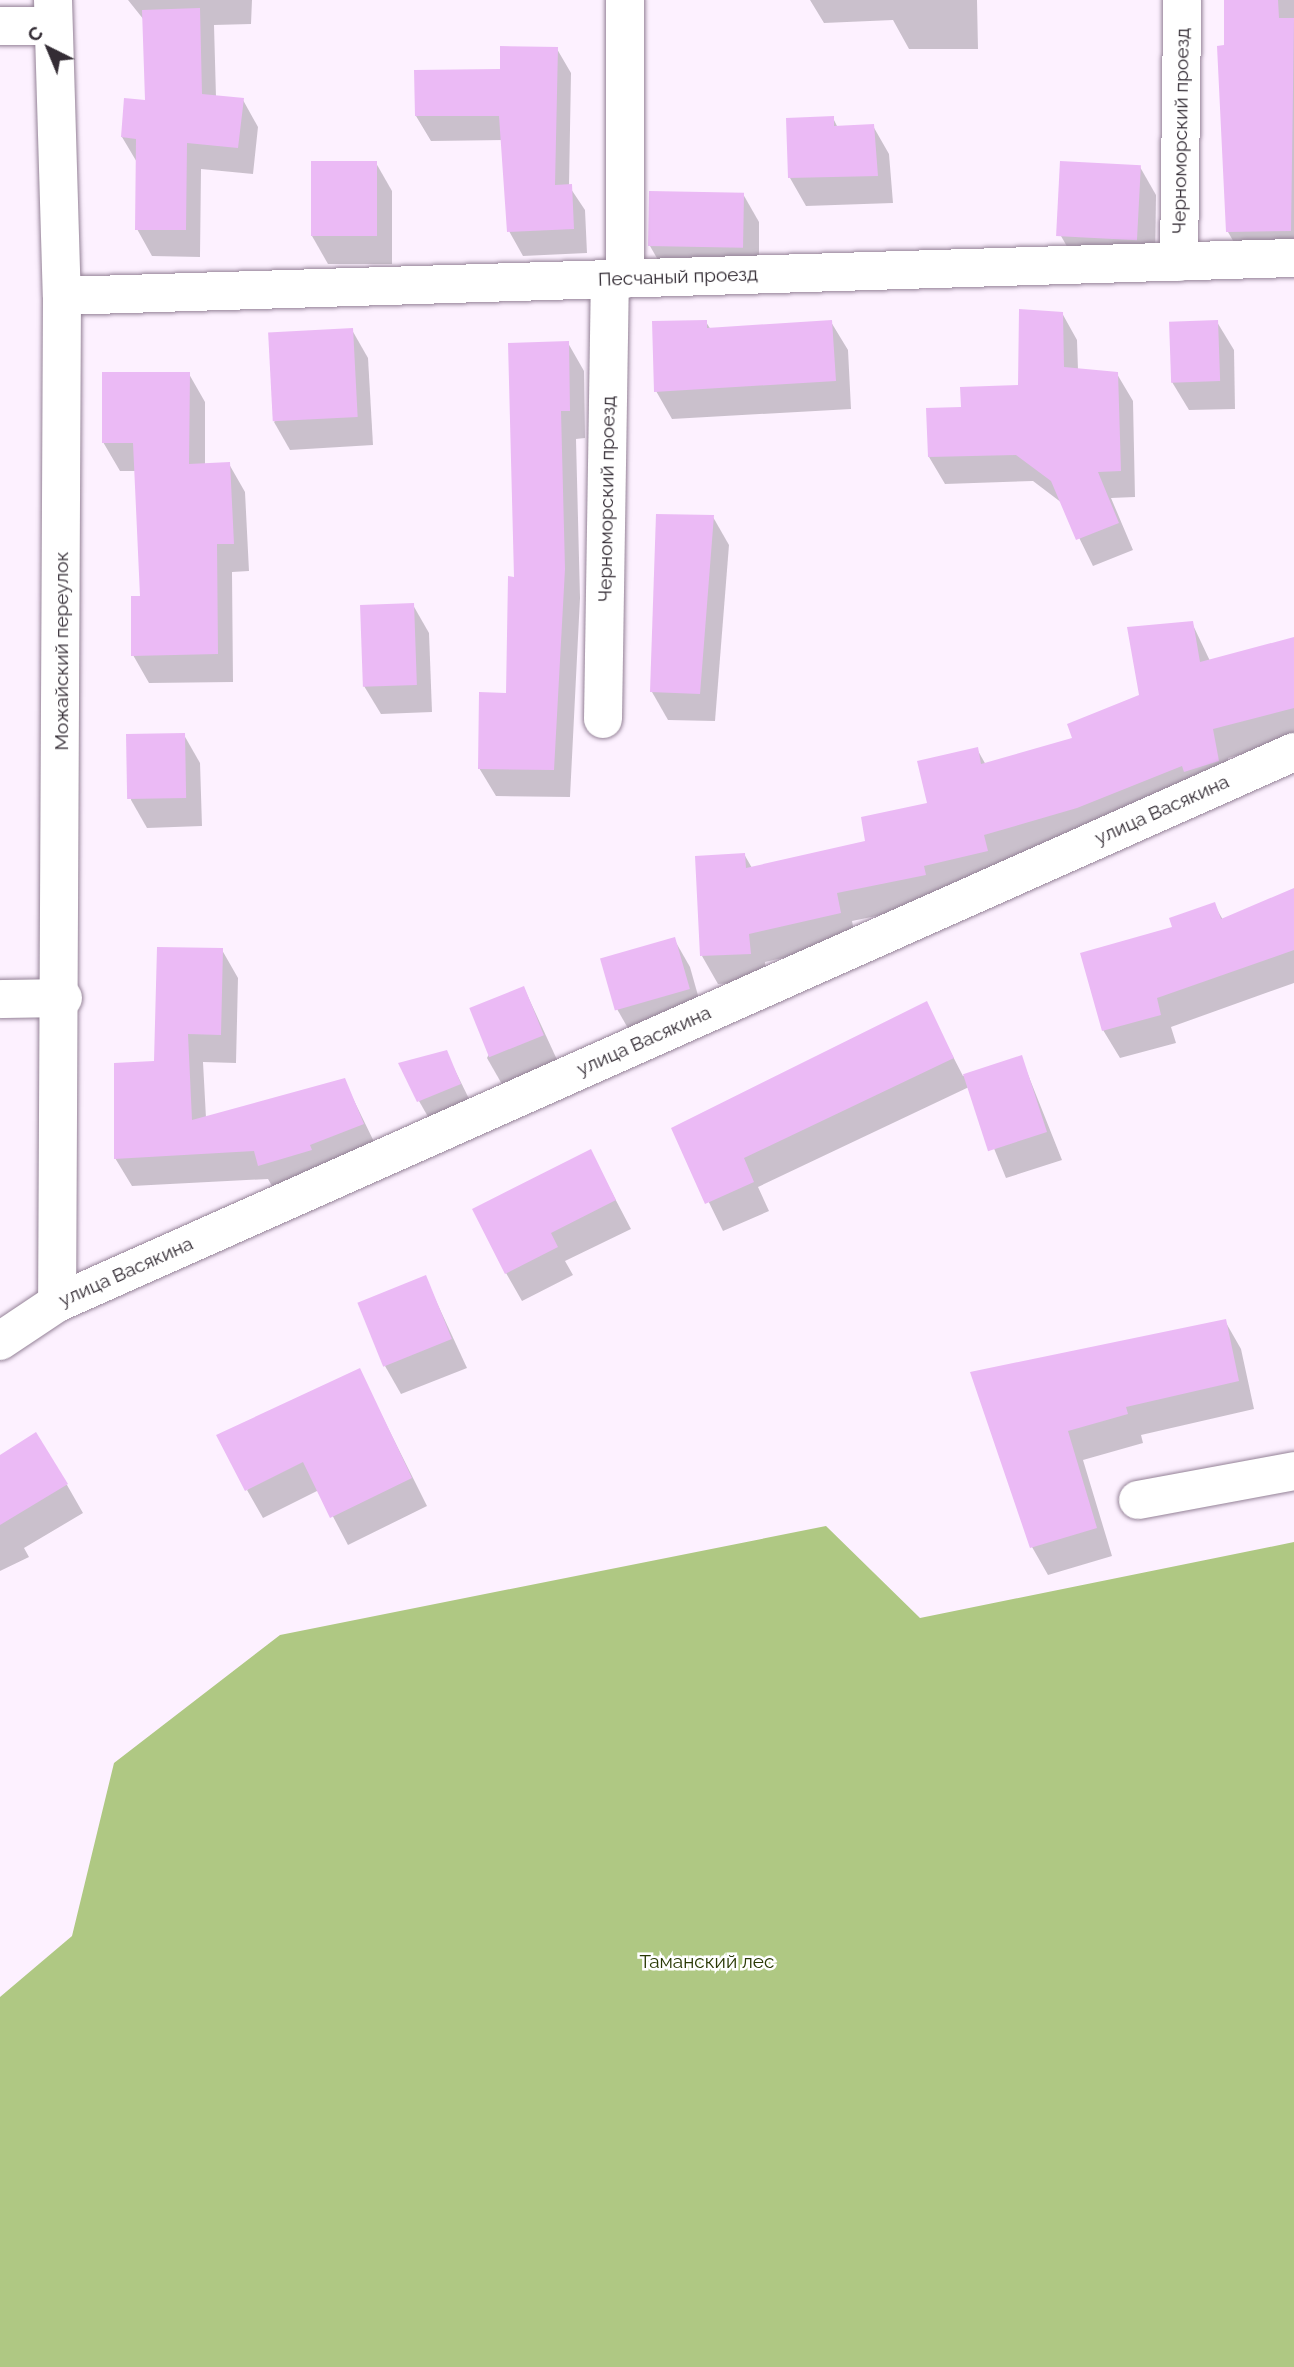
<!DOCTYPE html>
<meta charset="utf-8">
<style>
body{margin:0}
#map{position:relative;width:1294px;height:2367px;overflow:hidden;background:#fdf1ff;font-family:Raleway,sans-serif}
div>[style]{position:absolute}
.forest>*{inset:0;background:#afc883}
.shadow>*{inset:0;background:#0003}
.building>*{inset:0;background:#ebbaf5;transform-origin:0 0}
.roads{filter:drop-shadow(0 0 2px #948297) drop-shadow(0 0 2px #948297)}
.street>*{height:38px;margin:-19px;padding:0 19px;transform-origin:19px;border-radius:19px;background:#fff}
span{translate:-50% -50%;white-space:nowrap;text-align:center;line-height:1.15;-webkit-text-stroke:5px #fff;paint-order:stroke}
.street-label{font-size:19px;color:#332c34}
.park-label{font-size:19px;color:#293804}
.north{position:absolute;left:14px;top:14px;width:70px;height:70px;-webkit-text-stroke:5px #fff;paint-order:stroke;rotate:317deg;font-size:19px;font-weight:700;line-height:28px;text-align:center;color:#332c34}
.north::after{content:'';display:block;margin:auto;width:24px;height:32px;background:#332c34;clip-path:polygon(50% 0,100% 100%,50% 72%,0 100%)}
</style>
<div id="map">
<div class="forest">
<i style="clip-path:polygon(826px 1526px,920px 1618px,1294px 1542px,1294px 2367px,0 2367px,0 1997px,72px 1936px,114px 1763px,280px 1635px)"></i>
</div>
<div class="shadow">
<i style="clip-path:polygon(128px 0,252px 0,251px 24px,214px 25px,216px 97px,243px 100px,258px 127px,253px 174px,201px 169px,200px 257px,152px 256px,137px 229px,138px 164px,122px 137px,147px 102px,144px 20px)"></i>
<i style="clip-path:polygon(810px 0,977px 0,978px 49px,909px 49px,893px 20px,824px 23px)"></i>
<i style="clip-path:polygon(1227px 0,1294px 0,1294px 255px,1242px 256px,1228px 232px)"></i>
<i style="clip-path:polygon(557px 49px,571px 73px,569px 186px,585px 210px,587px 253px,523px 256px,509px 231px,505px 140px,431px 141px,416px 116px)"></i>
<i style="clip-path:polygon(833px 118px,838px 128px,873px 126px,889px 154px,893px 203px,806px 206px,790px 178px,788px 120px)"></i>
<i style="clip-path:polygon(376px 163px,392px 191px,392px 264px,328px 264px,312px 236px)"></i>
<i style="clip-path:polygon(1140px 167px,1156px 195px,1155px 265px,1077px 264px,1061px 236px)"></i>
<i style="clip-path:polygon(743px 194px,759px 222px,759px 276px,666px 274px,650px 246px)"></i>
<i style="clip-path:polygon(1062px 313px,1077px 340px,1078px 370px,1117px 374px,1133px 401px,1135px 497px,1111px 498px,1133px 550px,1093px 566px,1062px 503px,1033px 481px,945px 484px,929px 457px,963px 408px,1019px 387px)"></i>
<i style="clip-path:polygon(706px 322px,711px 330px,831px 322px,848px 350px,851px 409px,672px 419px,656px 391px)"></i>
<i style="clip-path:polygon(1217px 322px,1234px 350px,1235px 409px,1189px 410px,1172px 382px)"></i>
<i style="clip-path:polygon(352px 330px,368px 358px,373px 445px,290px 450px,274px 422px)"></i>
<i style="clip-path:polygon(568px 343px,584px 371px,585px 438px,576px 439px,580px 598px,570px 797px,496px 796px,479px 768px,508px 695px,515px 578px)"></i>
<i style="clip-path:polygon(189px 374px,205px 402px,205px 465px,229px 464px,245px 492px,249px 571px,232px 572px,233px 682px,149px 683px,133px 655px,142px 598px,136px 471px,120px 471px,103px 442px)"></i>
<i style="clip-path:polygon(713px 517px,729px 545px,715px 721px,668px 720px,652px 692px)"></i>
<i style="clip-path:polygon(413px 605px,429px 633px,432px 712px,381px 714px,364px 686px)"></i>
<i style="clip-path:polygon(1192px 623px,1210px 661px,1294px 639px,1294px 740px,1228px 758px,1234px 789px,940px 903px,852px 921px,856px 941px,765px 962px,766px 981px,718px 984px,702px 956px,744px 854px,752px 868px,868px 842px,929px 804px,977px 749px,986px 765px,1074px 740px,1141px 696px)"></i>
<i style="clip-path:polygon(184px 735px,200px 763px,202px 826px,147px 828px,131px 800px,128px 738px)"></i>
<i style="clip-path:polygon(1294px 890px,1294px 983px,1171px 1027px,1176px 1043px,1120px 1058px,1103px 1030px,1175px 928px,1214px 904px,1223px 920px)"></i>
<i style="clip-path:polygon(674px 939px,690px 967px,704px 1017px,633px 1037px,617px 1009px)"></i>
<i style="clip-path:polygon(222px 950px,238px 978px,236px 1063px,203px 1062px,206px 1118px,344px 1080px,379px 1152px,276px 1193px,268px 1179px,132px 1186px,115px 1158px,156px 1063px)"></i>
<i style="clip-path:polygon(524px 988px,559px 1064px,503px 1086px,487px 1058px)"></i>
<i style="clip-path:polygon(926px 1004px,963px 1076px,1021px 1057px,1062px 1160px,1006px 1178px,969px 1087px,758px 1187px,769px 1211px,723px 1231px,673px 1129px)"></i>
<i style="clip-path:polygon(446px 1052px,476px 1113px,435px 1129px,419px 1101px)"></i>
<i style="clip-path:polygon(590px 1151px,631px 1229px,565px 1261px,573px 1275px,522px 1301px,506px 1273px)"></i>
<i style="clip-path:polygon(425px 1277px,467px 1368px,401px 1394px,385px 1366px)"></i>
<i style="clip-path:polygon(1225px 1321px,1241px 1349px,1254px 1409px,1141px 1435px,1143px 1443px,1083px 1460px,1112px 1556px,1048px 1575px,1032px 1547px,973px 1373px)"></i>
<i style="clip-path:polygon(359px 1370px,427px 1506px,348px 1545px,319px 1490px,263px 1518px,247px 1490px)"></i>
<i style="clip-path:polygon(0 1457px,67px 1485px,83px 1513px,24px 1548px,29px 1557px,0 1571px)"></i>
</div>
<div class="building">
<i style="clip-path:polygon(1224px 0,1278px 0,1279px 18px,1294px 18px,1291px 231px,1226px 232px,1217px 46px,1224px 45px)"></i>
<i style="clip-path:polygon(200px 8px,202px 94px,244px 98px,238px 148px,187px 143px,186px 230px,135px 230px,136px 139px,121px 137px,124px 98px,145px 100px,142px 10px)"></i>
<i style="clip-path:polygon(500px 46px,558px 47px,555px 185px,572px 184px,574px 229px,507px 232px,499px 116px,415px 116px,414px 70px,500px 69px)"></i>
<i style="clip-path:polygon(834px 116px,834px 126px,874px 124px,878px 176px,788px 178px,786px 118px)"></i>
<i style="left:311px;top:161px;width:66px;height:75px"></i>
<i style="left:1060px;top:161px;width:81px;height:75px;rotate:3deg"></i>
<i style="left:649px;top:191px;width:95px;height:55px;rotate:1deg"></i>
<i style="clip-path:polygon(1019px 309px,1063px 312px,1064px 367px,1118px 372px,1121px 471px,1098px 472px,1119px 523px,1076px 540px,1051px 481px,1016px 455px,928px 457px,926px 408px,961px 407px,960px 387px,1018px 385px)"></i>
<i style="clip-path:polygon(707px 320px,707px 328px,832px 320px,836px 381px,654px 392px,652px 321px)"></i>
<i style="left:1218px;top:320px;width:61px;height:49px;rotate:88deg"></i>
<i style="left:353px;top:328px;width:89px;height:85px;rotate:87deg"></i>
<i style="clip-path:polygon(569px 341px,570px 411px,561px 411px,565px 569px,554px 770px,478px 769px,479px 692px,506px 693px,508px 576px,514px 577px,508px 343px)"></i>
<i style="clip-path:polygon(102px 372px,190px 372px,189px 464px,230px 462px,234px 544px,217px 544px,218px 654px,131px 656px,131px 596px,140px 596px,133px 443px,102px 443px)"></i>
<i style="clip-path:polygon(656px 514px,714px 515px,700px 694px,650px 692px)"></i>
<i style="left:414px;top:603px;width:82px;height:54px;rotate:88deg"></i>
<i style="clip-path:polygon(1193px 621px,1200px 662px,1294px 637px,1294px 708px,1213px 729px,1219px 761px,1184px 772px,1182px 766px,1077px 808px,984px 835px,988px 851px,924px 866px,926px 875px,837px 893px,841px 913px,749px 934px,751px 954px,700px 956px,695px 856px,745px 853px,746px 868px,865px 841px,861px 817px,927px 803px,917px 761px,978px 747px,981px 764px,1072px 738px,1067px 724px,1139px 695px,1127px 627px)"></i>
<i style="left:185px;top:733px;width:65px;height:59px;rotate:89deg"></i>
<i style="clip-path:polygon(1294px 888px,1294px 950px,1157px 998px,1161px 1015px,1102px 1031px,1080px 953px,1172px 927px,1169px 918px,1215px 902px,1221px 919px)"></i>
<i style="left:675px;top:937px;width:54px;height:78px;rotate:74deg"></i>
<i style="clip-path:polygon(157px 947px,223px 948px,221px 1035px,188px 1034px,192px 1120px,345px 1078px,364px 1124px,310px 1145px,312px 1150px,258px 1166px,254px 1151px,114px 1159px,114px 1063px,154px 1061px)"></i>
<i style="left:524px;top:986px;width:53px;height:59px;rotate:68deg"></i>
<i style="clip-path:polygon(927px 1001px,954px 1058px,744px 1158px,754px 1182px,705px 1204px,671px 1128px)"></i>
<i style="clip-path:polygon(447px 1050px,461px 1084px,417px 1102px,398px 1063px)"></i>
<i style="left:1022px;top:1055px;width:81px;height:62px;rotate:72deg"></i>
<i style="clip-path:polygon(591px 1149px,616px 1200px,551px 1233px,558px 1247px,505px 1274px,472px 1209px)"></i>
<i style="left:426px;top:1275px;width:69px;height:74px;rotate:68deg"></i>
<i style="clip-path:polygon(1226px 1319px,1239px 1381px,1126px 1407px,1128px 1414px,1068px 1431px,1097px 1528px,1030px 1548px,970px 1372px)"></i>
<i style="clip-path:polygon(360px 1368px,412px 1478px,330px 1518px,303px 1462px,245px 1491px,216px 1435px)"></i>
<i style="clip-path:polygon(36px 1432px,68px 1484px,0 1525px,0 1455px)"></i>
</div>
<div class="roads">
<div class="street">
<i style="left:53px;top:0;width:296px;rotate:88.3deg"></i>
<i style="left:62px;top:296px;width:1007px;rotate:90.28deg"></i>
<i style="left:0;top:26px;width:53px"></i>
<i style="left:1179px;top:262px;width:262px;rotate:-89.3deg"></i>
<i style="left:625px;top:279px;width:279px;rotate:-90deg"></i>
<i style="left:62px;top:296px;width:1233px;rotate:-1.77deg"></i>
<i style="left:603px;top:719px;width:440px;rotate:-89.1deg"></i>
<i style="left:0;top:999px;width:63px;rotate:-0.9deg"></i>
<i style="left:0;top:1341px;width:69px;rotate:-33.7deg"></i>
<i style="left:57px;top:1303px;width:1354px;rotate:-24.01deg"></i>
<i style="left:1138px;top:1500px;width:159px;rotate:-10.5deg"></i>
</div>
</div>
<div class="street-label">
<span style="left:1181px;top:131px;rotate:-89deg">Черноморский проезд</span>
<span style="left:678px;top:277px;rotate:-2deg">Песчаный проезд</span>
<span style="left:607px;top:499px;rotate:-89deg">Черноморский проезд</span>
<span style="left:62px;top:651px;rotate:-90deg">Можайский переулок</span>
<span style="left:1162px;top:810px;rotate:-24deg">улица Васякина</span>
<span style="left:644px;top:1041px;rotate:-24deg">улица Васякина</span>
<span style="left:126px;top:1272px;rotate:-24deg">улица Васякина</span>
</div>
<div class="park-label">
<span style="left:707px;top:1962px">Таманский лес</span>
</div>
<div class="north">С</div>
</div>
